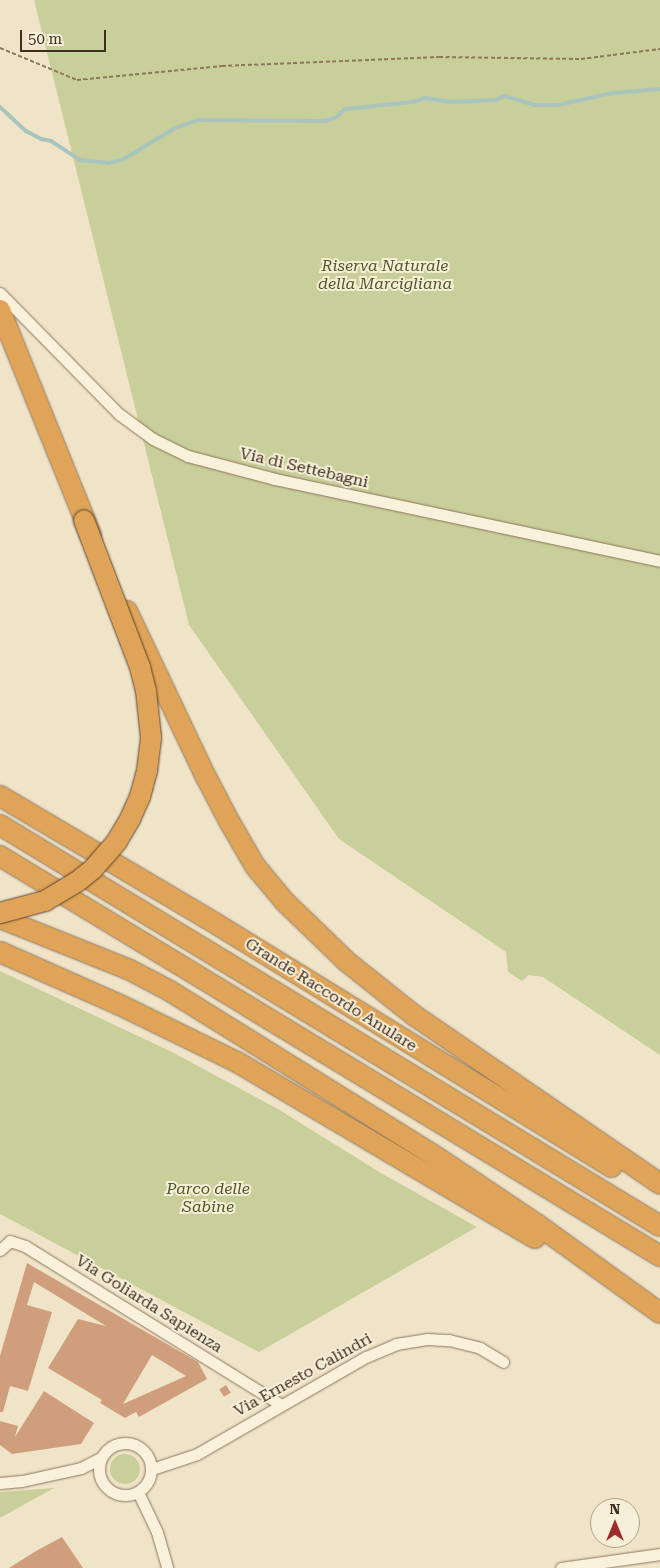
<!DOCTYPE html>
<style>
body{margin:0}
#map{position:relative;width:660px;height:1568px;overflow:hidden;background:#f0e4c8;font-family:"Roboto Serif",serif}
div>[style]{position:absolute}
.green>*{inset:0;background:#c9cf9b}
.round{border-radius:50%}
.stream>*{height:4px;margin:-2px;padding:0 2px;transform-origin:2px;border-radius:2px;background:#a9c4bc}
.building>*{inset:0;background:#cf9f7d;transform-origin:0 0}
.path>*{height:2px;margin-top:-1px;transform-origin:0;background:repeating-linear-gradient(90deg,#8d765c 0 4px,transparent 0 6.5px)}
.roads{filter:drop-shadow(0 0 1px #8d765c) drop-shadow(0 0 1px #8d765c)}
.minor>*{height:11px;margin:-5.5px;padding:0 5.5px;transform-origin:5.5px;border-radius:5.5px;background:#faf1dc}
.minor>.ring{margin:-5.5px;padding:0;box-sizing:content-box;background:none;border:11px solid #faf1dc;border-radius:50%}
.motorway>*{height:20px;margin:-10px;padding:0 10px;transform-origin:10px;border-radius:10px;background:#e0a458}
.bridges{filter:drop-shadow(0 0 1px #5b4430) drop-shadow(0 0 1px #5b4430)}
.motorway-bridge>*{height:20px;margin:-10px;padding:0 10px;transform-origin:10px;border-radius:10px;background:#e0a458}
span{translate:-50% -50%;white-space:nowrap;text-align:center;line-height:1.15;-webkit-text-stroke:4px #f7eed8;paint-order:stroke}
.park-label{font-size:16px;color:#4d5a26;font-style:italic}
.street-label{font-size:16px;color:#3d2e20}
.north{position:absolute;left:590px;top:1498px;width:50px;height:50px;box-sizing:border-box;background:#f7eed8;border:1px solid #ada18e;border-radius:50%;rotate:0deg;font-size:14px;font-weight:700;line-height:20px;text-align:center;color:#3d2e20}
.north::after{content:'';display:block;margin:auto;width:18px;height:22px;background:#9e2a2b;clip-path:polygon(50% 0,100% 100%,50% 72%,0 100%)}
.scale{position:absolute;left:20px;top:30px;width:86px;height:22px;box-sizing:border-box;border:2px solid #3d2e20;border-top:0;padding-left:6px;font-size:15px;line-height:18px;white-space:nowrap;color:#3d2e20;-webkit-text-stroke:4px #f7eed8;paint-order:stroke}
</style>
<div id="map">
<div class="green">
<i style="clip-path:polygon(34px 0,660px 0,660px 1055px,543px 977px,529px 975px,522px 981px,508px 972px,506px 952px,339px 839px,189px 625px)"></i>
<i style="clip-path:polygon(0 971px,172px 1052px,278px 1109px,381px 1173px,477px 1227px,259px 1352px,0 1214px)"></i>
<i class="round" style="left:110px;top:1454px;width:30px;height:30px"></i>
<i style="clip-path:polygon(54px 1488px,0 1518px,0 1492px)"></i>
</div>
<div class="stream">
<i style="left:0;top:107px;width:35px;rotate:43deg"></i>
<i style="left:26px;top:131px;width:17px;rotate:28deg"></i>
<i style="left:41px;top:139px;width:10px;rotate:11deg"></i>
<i style="left:51px;top:141px;width:35px;rotate:33deg"></i>
<i style="left:80px;top:160px;width:29px;rotate:6deg"></i>
<i style="left:109px;top:163px;width:16px;rotate:-15deg"></i>
<i style="left:124px;top:159px;width:60px;rotate:-31.3deg"></i>
<i style="left:175px;top:128px;width:24px;rotate:-19deg"></i>
<i style="left:198px;top:120px;width:127px;rotate:0.5deg"></i>
<i style="left:325px;top:121px;width:10px;rotate:-17deg"></i>
<i style="left:335px;top:118px;width:13px;rotate:-42deg"></i>
<i style="left:345px;top:109px;width:68px;rotate:-5.9deg"></i>
<i style="left:413px;top:102px;width:13px;rotate:-18deg"></i>
<i style="left:425px;top:98px;width:24px;rotate:9deg"></i>
<i style="left:449px;top:102px;width:46px;rotate:-2.5deg"></i>
<i style="left:495px;top:100px;width:11px;rotate:-22deg"></i>
<i style="left:505px;top:96px;width:31px;rotate:17deg"></i>
<i style="left:535px;top:105px;width:23px"></i>
<i style="left:558px;top:105px;width:56px;rotate:-12.3deg"></i>
<i style="left:613px;top:93px;width:47px;rotate:-4.9deg"></i>
</div>
<div class="building">
<i style="clip-path:polygon(evenodd,27px 1263px,198px 1362px,207px 1379px,139px 1417px,136px 1412px,125px 1418px,100px 1403px,102px 1400px,48px 1368px,78px 1319px,106px 1326px,34px 1282px,27px 1305px,52px 1312px,28px 1391px,10px 1386px,3px 1412px,0 1412px,0 1356px,27px 1263px,152px 1355px,186px 1376px,123px 1404px,152px 1355px)"></i>
<i style="left:226px;top:1385px;width:9px;height:8px;rotate:58deg"></i>
<i style="clip-path:polygon(44px 1391px,94px 1423px,81px 1444px,12px 1454px,0 1445px,0 1421px,18px 1426px,15px 1437px)"></i>
<i style="clip-path:polygon(62px 1537px,83px 1568px,9px 1568px,36px 1551px)"></i>
</div>
<div class="path">
<i style="left:0;top:48px;width:83px;rotate:22.6deg"></i>
<i style="left:77px;top:80px;width:146px;rotate:-5.5deg"></i>
<i style="left:222px;top:66px;width:217px;rotate:-2.4deg"></i>
<i style="left:439px;top:57px;width:142px;rotate:0.8deg"></i>
<i style="left:581px;top:59px;width:80px;rotate:-7.2deg"></i>
</div>
<div class="roads">
<div class="minor">
<i style="left:0;top:293px;width:170px;rotate:45.5deg"></i>
<i style="left:119px;top:414px;width:42px;rotate:36.3deg"></i>
<i style="left:153px;top:439px;width:39px;rotate:26deg"></i>
<i style="left:188px;top:456px;width:90px;rotate:14.8deg"></i>
<i style="left:275px;top:479px;width:394px;rotate:12deg"></i>
<i style="left:0;top:1250px;width:13px;rotate:-42deg"></i>
<i style="left:10px;top:1241px;width:16px;rotate:18deg"></i>
<i style="left:25px;top:1246px;width:301px;rotate:31.8deg"></i>
<i class="ring" style="left:99px;top:1443px;width:41px;height:41px"></i>
<i style="left:152px;top:1469px;width:47px;rotate:-18.4deg"></i>
<i style="left:197px;top:1454px;width:195px;rotate:-29.9deg"></i>
<i style="left:366px;top:1357px;width:33px;rotate:-23deg"></i>
<i style="left:396px;top:1344px;width:31px;rotate:-9deg"></i>
<i style="left:427px;top:1339px;width:22px;rotate:3deg"></i>
<i style="left:449px;top:1340px;width:32px;rotate:14deg"></i>
<i style="left:480px;top:1348px;width:27px;rotate:31deg"></i>
<i style="left:0;top:1483px;width:22px;rotate:-5deg"></i>
<i style="left:22px;top:1481px;width:60px;rotate:-12.4deg"></i>
<i style="left:81px;top:1468px;width:22px;rotate:-27deg"></i>
<i style="left:138px;top:1492px;width:44px;rotate:64.6deg"></i>
<i style="left:157px;top:1532px;width:37px;rotate:74deg"></i>
<i style="left:561px;top:1568px;width:100px;rotate:-8deg"></i>
</div>
<div class="motorway">
<i style="left:0;top:310px;width:243px;rotate:68deg"></i>
<i style="left:127px;top:611px;width:184px;rotate:64.6deg"></i>
<i style="left:206px;top:777px;width:50px;rotate:62.4deg"></i>
<i style="left:229px;top:821px;width:52px;rotate:60deg"></i>
<i style="left:255px;top:866px;width:47px;rotate:50.2deg"></i>
<i style="left:285px;top:902px;width:85px;rotate:44deg"></i>
<i style="left:346px;top:961px;width:88px;rotate:38.6deg"></i>
<i style="left:415px;top:1016px;width:297px;rotate:34.4deg"></i>
<i style="left:0;top:796px;width:253px;rotate:30.6deg"></i>
<i style="left:218px;top:925px;width:462px;rotate:31.6deg"></i>
<i style="left:0;top:825px;width:772px;rotate:31.28deg"></i>
<i style="left:0;top:856px;width:772px;rotate:31.22deg"></i>
<i style="left:0;top:918px;width:140px;rotate:21.8deg"></i>
<i style="left:130px;top:970px;width:45px;rotate:27.7deg"></i>
<i style="left:170px;top:991px;width:312px;rotate:31.9deg"></i>
<i style="left:435px;top:1156px;width:124px;rotate:33.8deg"></i>
<i style="left:538px;top:1225px;width:150px;rotate:35.8deg"></i>
<i style="left:0;top:952px;width:129px;rotate:23.8deg"></i>
<i style="left:118px;top:1004px;width:132px;rotate:26deg"></i>
<i style="left:237px;top:1062px;width:346px;rotate:30.6deg"></i>
</div>
</div>
<div class="bridges">
<div class="motorway-bridge">
<i style="left:0;top:913px;width:47px;rotate:-14.9deg"></i>
<i style="left:45px;top:901px;width:37px;rotate:-31deg"></i>
<i style="left:77px;top:882px;width:21px;rotate:-39deg"></i>
<i style="left:93px;top:869px;width:37px;rotate:-49deg"></i>
<i style="left:117px;top:841px;width:26px;rotate:-59deg"></i>
<i style="left:130px;top:819px;width:24px;rotate:-66deg"></i>
<i style="left:140px;top:797px;width:27px;rotate:-75deg"></i>
<i style="left:147px;top:771px;width:34px;rotate:-83deg"></i>
<i style="left:151px;top:737px;width:46px;rotate:-96.2deg"></i>
<i style="left:146px;top:691px;width:25px;rotate:-104deg"></i>
<i style="left:140px;top:667px;width:157px;rotate:-110.9deg"></i>
</div>
</div>
<div class="park-label">
<span style="left:385px;top:275px">Riserva Naturale<br>della Marcigliana</span>
<span style="left:208px;top:1198px">Parco delle<br>Sabine</span>
</div>
<div class="street-label">
<span style="left:304px;top:468px;rotate:13deg">Via di Settebagni</span>
<span style="left:331px;top:995px;rotate:32deg">Grande Raccordo Anulare</span>
<span style="left:149px;top:1304px;rotate:32deg">Via Goliarda Sapienza</span>
<span style="left:303px;top:1375px;rotate:-29deg">Via Ernesto Calindri</span>
</div>
<div class="north">N</div>
<div class="scale">50 m</div>
</div>
